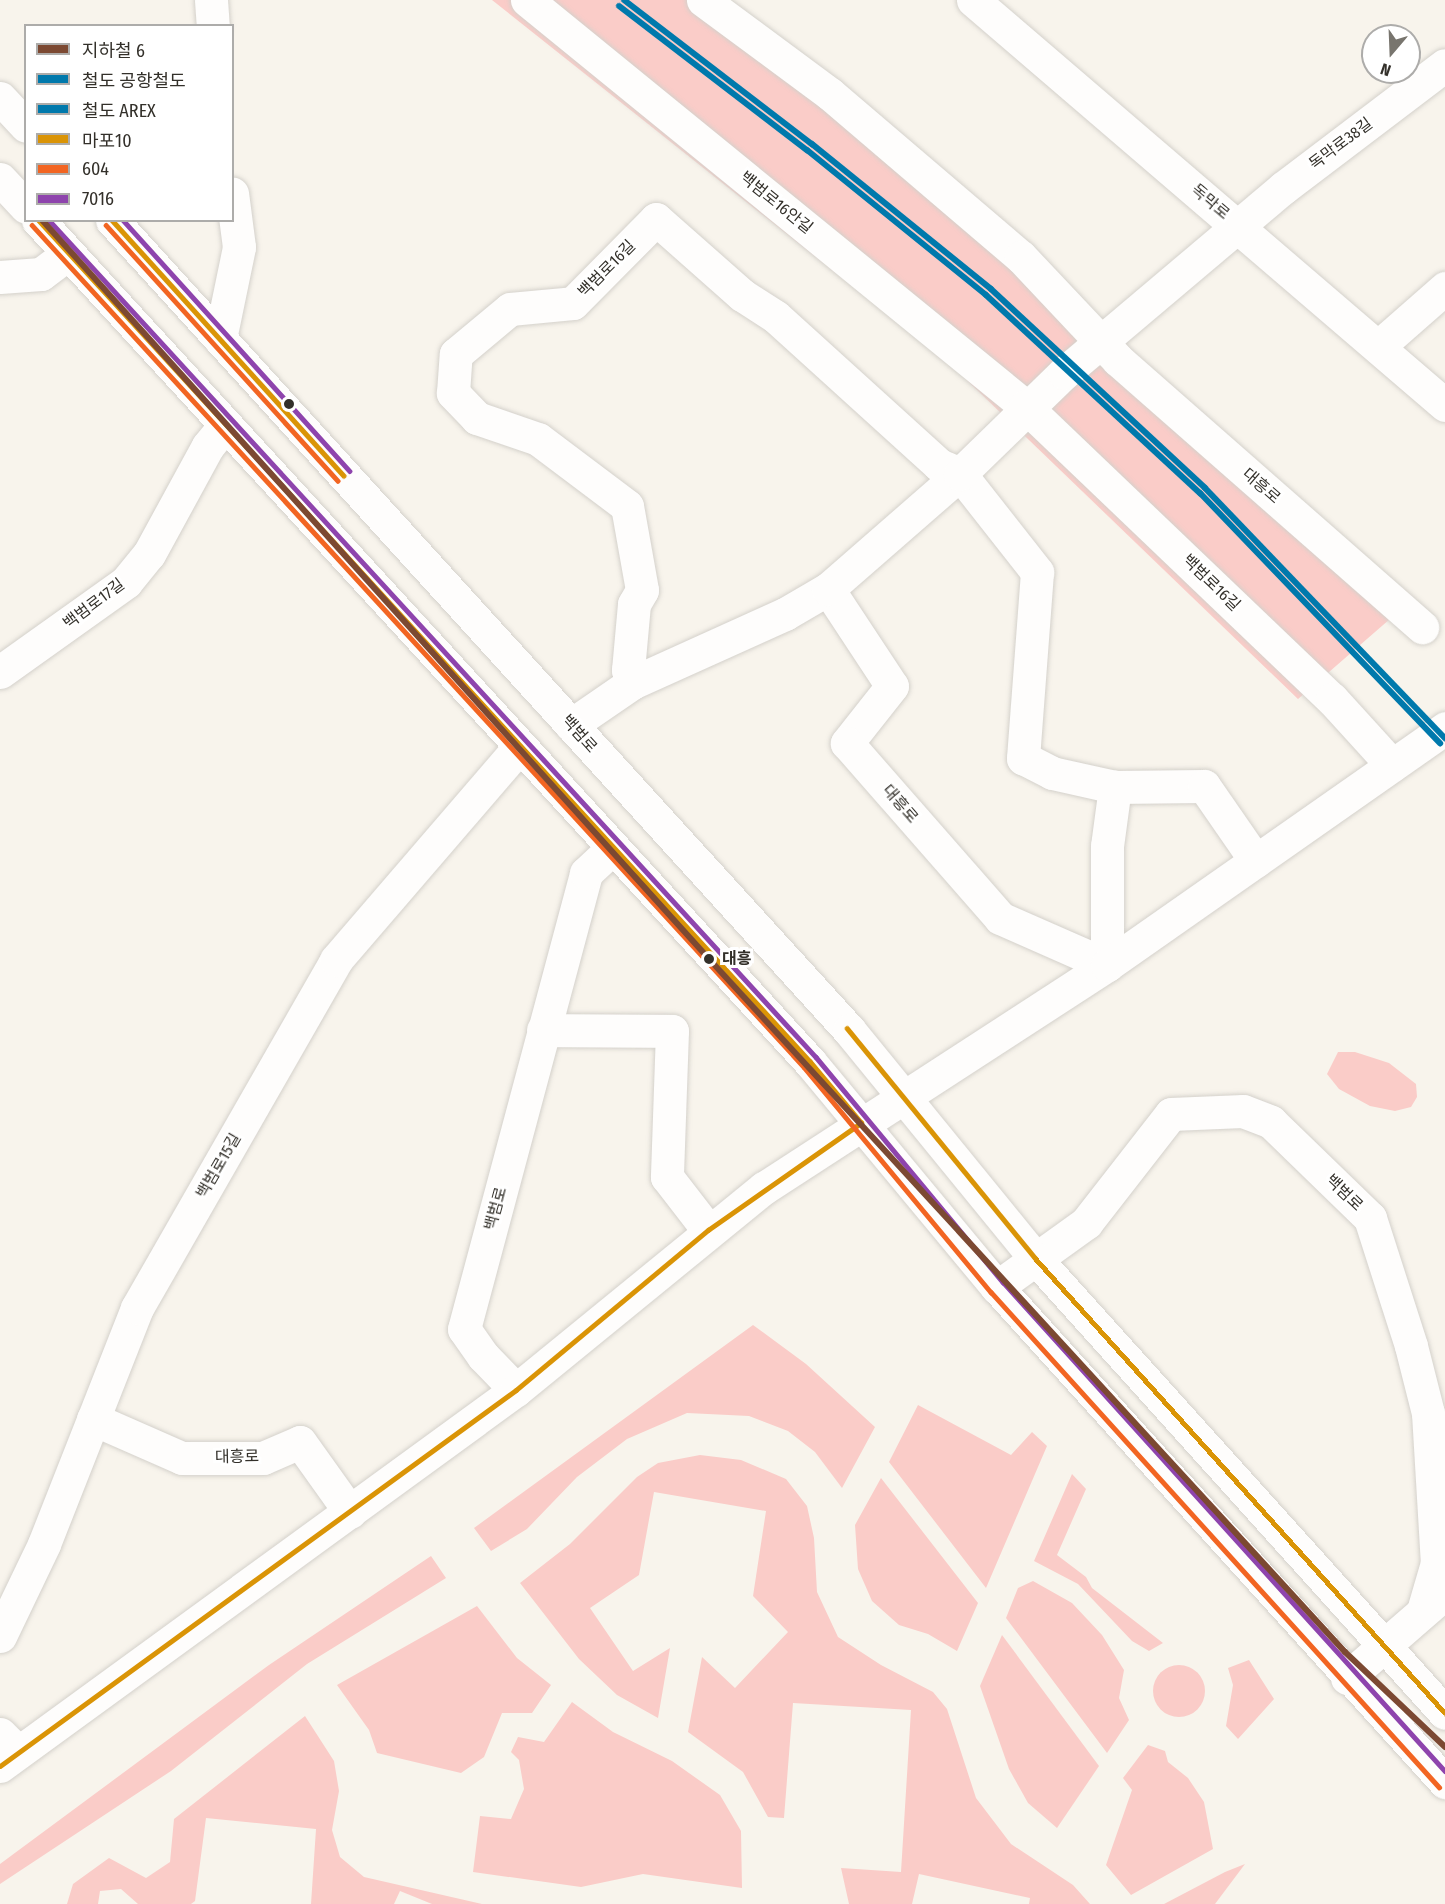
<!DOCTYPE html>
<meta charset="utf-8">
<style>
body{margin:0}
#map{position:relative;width:1445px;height:1904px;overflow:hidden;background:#f8f4ec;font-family:"Fira Sans Condensed","Noto Sans KR",sans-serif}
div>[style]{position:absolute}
.green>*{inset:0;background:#faccc8}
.round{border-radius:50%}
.roads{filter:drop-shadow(0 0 2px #d4d1cb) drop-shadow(0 0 2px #d4d1cb)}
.minor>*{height:33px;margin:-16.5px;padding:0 16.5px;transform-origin:16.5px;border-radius:16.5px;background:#fefdfc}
.secondary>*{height:33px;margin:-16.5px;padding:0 16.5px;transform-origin:16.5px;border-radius:16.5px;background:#fefdfc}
.bus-1>*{height:4.5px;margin:-2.25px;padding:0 2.25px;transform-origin:2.25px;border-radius:2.25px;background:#da9406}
.bus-2>*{height:4.5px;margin:-2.25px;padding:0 2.25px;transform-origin:2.25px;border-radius:2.25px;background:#f26522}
.bus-3>*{height:4.5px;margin:-2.25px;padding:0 2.25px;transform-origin:2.25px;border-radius:2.25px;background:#8e44ad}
.rail-1>*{height:6px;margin:-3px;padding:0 3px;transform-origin:3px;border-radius:3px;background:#0079ac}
.rail-2>*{height:6px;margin:-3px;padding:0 3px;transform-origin:3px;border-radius:3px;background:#0079ac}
.metro-1>*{height:6px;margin:-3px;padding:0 3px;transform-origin:3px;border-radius:3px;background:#7c4932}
.dots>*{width:16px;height:16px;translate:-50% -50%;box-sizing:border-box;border:3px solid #fff;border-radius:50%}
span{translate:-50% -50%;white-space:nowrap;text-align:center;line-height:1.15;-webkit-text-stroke:6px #fff;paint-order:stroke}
.street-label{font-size:16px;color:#33302a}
.stop-label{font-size:16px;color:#33302a;font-weight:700}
.left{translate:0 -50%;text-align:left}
.legend{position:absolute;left:24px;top:24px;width:210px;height:198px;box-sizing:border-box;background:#fff;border:2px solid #adacaa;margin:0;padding:8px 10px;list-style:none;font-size:18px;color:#33302a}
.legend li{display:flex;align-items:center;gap:12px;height:30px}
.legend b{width:30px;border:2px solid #adacaa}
.north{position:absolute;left:1361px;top:24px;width:60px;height:60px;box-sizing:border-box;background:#fff;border:2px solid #adacaa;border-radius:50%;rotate:199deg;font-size:16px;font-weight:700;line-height:24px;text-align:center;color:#33302a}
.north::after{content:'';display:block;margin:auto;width:21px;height:27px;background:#78756e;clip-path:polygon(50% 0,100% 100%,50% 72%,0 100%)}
</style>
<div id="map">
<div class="green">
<i style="clip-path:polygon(492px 0,691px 0,1011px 260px,1398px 612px,1298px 699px,948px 362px)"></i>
<i style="clip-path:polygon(1338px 1052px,1355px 1052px,1389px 1063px,1416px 1084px,1417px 1097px,1411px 1107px,1395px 1111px,1370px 1106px,1339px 1089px,1327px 1074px)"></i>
<i style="clip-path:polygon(753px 1325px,806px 1364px,875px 1427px,842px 1488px,815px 1452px,788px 1431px,749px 1416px,687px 1413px,627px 1439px,577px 1477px,527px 1529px,491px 1551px,474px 1528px)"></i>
<i style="clip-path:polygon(918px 1405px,1011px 1455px,1032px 1432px,1047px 1446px,986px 1588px,889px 1462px)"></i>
<i style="clip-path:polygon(700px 1455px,741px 1460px,786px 1479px,807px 1506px,814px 1538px,817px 1592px,838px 1637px,881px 1665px,933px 1692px,947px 1709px,976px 1798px,1011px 1844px,1073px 1885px,1090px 1904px,1029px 1904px,1030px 1898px,919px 1874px,912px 1904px,849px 1904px,841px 1868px,901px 1872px,911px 1710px,793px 1703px,784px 1818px,768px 1817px,743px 1772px,688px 1732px,702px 1657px,735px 1688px,788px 1632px,753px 1596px,766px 1511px,654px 1492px,639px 1575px,590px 1608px,633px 1671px,670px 1648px,658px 1718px,617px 1695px,579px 1659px,520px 1583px,570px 1544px,637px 1477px,658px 1463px)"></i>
<i style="clip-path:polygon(1072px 1474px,1086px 1489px,1057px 1555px,1086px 1577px,1092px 1588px,1163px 1643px,1149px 1651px,1132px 1641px,1078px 1584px,1034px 1561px)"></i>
<i style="clip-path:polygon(881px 1478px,978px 1603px,957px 1651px,928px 1634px,899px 1625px,872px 1601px,858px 1569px,855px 1525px)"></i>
<i style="clip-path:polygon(431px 1556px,446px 1578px,307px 1664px,171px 1771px,0 1884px,0 1864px,269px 1665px)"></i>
<i style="clip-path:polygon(1033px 1581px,1072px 1603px,1102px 1635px,1124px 1670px,1119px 1698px,1129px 1720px,1107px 1753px,1006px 1618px,1018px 1588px)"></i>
<i style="clip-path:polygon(477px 1606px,517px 1658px,551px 1685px,532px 1713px,502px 1713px,484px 1757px,461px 1773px,377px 1753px,369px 1730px,337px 1685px)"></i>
<i style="clip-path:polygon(1002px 1635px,1099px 1766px,1057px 1828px,1028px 1803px,1009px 1769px,980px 1686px)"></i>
<i style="clip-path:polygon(1249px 1660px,1274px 1699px,1238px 1739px,1226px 1726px,1233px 1685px,1228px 1668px)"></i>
<i class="round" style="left:1153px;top:1665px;width:52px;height:52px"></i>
<i style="clip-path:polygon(572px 1702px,613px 1732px,672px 1761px,720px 1795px,741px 1831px,742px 1888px,643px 1874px,581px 1887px,473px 1872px,480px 1816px,511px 1819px,524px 1789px,519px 1760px,511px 1752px,518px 1737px,544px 1742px)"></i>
<i style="clip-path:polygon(305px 1716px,334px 1761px,339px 1791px,332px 1830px,340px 1857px,364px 1877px,482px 1904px,432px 1904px,400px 1891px,394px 1904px,311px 1904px,316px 1829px,206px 1818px,195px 1901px,191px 1904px,138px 1904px,121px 1889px,100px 1891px,98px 1904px,67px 1904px,73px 1884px,109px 1858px,146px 1878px,170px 1862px,174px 1819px)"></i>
<i style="clip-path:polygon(1148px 1745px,1165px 1751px,1168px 1762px,1188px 1778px,1204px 1802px,1213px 1849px,1131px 1895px,1106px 1865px,1132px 1790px,1123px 1778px)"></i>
<i style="clip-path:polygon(1245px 1864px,1215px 1904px,1164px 1904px,1225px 1872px)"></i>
</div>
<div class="roads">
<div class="minor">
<i style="left:211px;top:0;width:26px;rotate:86deg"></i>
<i style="left:527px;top:0;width:643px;rotate:39.19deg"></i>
<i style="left:1025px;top:406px;width:424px;rotate:43.7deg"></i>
<i style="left:1332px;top:699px;width:89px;rotate:47.7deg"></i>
<i style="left:703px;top:0;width:158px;rotate:36.5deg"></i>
<i style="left:830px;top:94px;width:251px;rotate:40.5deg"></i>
<i style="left:1021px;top:257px;width:141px;rotate:46.7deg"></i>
<i style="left:1118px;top:360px;width:405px;rotate:41.3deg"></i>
<i style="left:0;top:277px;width:41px;rotate:-4.2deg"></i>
<i style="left:41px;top:274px;width:34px;rotate:-37deg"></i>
<i style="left:220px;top:339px;width:94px;rotate:-78.3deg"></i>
<i style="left:239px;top:247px;width:54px;rotate:-97.4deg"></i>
<i style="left:1379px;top:346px;width:88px;rotate:-41.3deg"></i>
<i style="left:828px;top:589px;width:116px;rotate:56.6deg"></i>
<i style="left:892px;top:686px;width:73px;rotate:128.3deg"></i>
<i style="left:847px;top:743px;width:232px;rotate:48.8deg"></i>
<i style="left:1000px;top:918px;width:117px;rotate:23.7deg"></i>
<i style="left:1107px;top:965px;width:119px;rotate:-90deg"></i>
<i style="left:1107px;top:846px;width:60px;rotate:-82.3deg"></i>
<i style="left:0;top:672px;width:155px;rotate:-35.5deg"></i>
<i style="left:126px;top:582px;width:36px;rotate:-51deg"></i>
<i style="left:149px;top:554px;width:123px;rotate:-61.4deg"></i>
<i style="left:208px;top:446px;width:27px;rotate:-51deg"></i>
<i style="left:632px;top:683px;width:14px;rotate:-107deg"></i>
<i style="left:628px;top:670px;width:66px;rotate:-84.8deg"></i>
<i style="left:634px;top:604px;width:16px;rotate:-60deg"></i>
<i style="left:642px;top:590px;width:85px;rotate:-100.1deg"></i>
<i style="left:627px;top:506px;width:111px;rotate:-143deg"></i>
<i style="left:538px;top:439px;width:65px;rotate:-161deg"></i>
<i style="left:477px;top:418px;width:35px;rotate:-134deg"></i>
<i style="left:453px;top:393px;width:39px;rotate:-86deg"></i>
<i style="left:456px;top:354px;width:70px;rotate:-39.8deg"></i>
<i style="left:510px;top:309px;width:63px;rotate:-5.4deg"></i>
<i style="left:573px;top:303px;width:118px;rotate:-45.3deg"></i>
<i style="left:656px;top:219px;width:115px;rotate:41.5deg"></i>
<i style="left:742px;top:295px;width:40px;rotate:32.9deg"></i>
<i style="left:776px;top:317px;width:220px;rotate:42.2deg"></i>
<i style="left:939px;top:465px;width:23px;rotate:23deg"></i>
<i style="left:960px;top:474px;width:125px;rotate:51.8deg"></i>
<i style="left:1037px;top:572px;width:187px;rotate:94.3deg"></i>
<i style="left:1023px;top:758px;width:33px;rotate:27deg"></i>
<i style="left:1052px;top:773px;width:65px;rotate:12.5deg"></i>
<i style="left:1115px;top:787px;width:89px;rotate:-0.6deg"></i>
<i style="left:1204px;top:786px;width:91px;rotate:55.3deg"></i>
<i style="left:571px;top:725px;width:74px;rotate:-34.5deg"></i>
<i style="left:632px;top:683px;width:168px;rotate:-24.3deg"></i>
<i style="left:785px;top:614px;width:50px;rotate:-30.2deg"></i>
<i style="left:828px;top:589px;width:175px;rotate:-41.1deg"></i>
<i style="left:960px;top:474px;width:145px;rotate:-44.2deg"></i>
<i style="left:1064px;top:373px;width:287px;rotate:-40.2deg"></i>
<i style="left:1283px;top:188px;width:203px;rotate:-37.2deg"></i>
<i style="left:543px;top:1030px;width:129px;rotate:0.4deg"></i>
<i style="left:672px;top:1031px;width:146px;rotate:92deg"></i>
<i style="left:667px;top:1177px;width:67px;rotate:52.3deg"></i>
<i style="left:997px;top:1287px;width:110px;rotate:-35.7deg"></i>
<i style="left:1086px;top:1223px;width:138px;rotate:-52.1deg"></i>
<i style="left:1171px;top:1114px;width:72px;rotate:-2.4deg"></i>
<i style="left:1243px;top:1111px;width:30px;rotate:21deg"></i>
<i style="left:1271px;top:1122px;width:138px;rotate:44.1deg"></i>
<i style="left:1370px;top:1218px;width:134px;rotate:72.2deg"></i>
<i style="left:1411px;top:1346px;width:69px;rotate:75.8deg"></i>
<i style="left:1428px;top:1413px;width:150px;rotate:86.6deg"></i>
<i style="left:1437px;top:1563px;width:50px;rotate:106.3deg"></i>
<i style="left:516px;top:1390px;width:47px;rotate:-134.1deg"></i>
<i style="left:483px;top:1356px;width:33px;rotate:-125deg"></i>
<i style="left:464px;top:1329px;width:472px;rotate:-75deg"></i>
<i style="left:586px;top:873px;width:37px;rotate:-43deg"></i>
<i style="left:93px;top:1419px;width:97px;rotate:23.7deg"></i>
<i style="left:182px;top:1458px;width:81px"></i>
<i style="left:263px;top:1458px;width:40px;rotate:-23.4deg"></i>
<i style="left:300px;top:1442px;width:86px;rotate:54.5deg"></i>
<i style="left:0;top:1636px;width:102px;rotate:-64.4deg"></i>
<i style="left:44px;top:1544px;width:254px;rotate:-68.5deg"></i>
<i style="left:137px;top:1308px;width:401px;rotate:-60.2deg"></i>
<i style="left:336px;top:960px;width:282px;rotate:-49.3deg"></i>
<i style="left:1347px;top:1678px;width:122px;rotate:-41deg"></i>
<i style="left:0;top:1734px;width:25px;rotate:45deg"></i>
</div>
<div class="secondary">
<i style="left:973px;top:0;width:622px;rotate:40.63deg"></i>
<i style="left:0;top:98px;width:38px;rotate:47deg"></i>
<i style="left:0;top:179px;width:38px;rotate:47deg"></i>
<i style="left:38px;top:220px;width:1142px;rotate:47.48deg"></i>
<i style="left:810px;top:1062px;width:293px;rotate:50.3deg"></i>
<i style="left:997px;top:1287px;width:668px;rotate:47.85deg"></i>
<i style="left:112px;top:220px;width:1095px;rotate:47.7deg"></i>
<i style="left:849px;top:1030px;width:294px;rotate:50.8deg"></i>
<i style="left:1035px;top:1258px;width:612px;rotate:47.98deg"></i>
<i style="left:0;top:1766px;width:638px;rotate:-36.08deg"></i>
<i style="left:516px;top:1390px;width:320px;rotate:-39.2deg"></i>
<i style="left:764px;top:1188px;width:409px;rotate:-33deg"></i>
<i style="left:1107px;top:965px;width:413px;rotate:-35deg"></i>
</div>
</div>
<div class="bus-1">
<i style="left:112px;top:220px;width:345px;rotate:47.8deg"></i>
<i style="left:847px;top:1028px;width:297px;rotate:50.7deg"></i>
<i style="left:1035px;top:1258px;width:612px;rotate:47.98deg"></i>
<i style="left:0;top:1766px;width:638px;rotate:-36.08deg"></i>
<i style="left:516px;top:1390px;width:250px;rotate:-39.8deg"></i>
<i style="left:708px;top:1230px;width:187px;rotate:-35deg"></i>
<i style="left:861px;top:1123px;width:80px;rotate:-129.9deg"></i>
<i style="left:810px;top:1062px;width:1142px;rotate:-132.52deg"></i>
</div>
<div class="bus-2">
<i style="left:32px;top:225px;width:1142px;rotate:47.48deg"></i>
<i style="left:804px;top:1067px;width:293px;rotate:50.3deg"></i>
<i style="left:991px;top:1292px;width:668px;rotate:47.85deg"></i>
<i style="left:106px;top:225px;width:345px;rotate:47.8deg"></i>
</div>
<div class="bus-3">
<i style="left:49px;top:220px;width:1135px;rotate:47.5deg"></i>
<i style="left:816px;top:1057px;width:293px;rotate:50.3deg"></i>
<i style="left:1003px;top:1282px;width:659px;rotate:47.89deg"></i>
<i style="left:123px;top:220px;width:338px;rotate:47.9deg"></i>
</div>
<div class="rail-1">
<i style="left:624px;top:0;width:237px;rotate:37.5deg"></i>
<i style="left:812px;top:144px;width:230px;rotate:39deg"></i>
<i style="left:991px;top:289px;width:292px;rotate:42.9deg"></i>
<i style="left:1205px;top:488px;width:347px;rotate:46.2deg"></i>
</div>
<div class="rail-2">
<i style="left:619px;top:6px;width:237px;rotate:37.5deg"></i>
<i style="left:807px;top:150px;width:230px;rotate:39deg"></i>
<i style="left:986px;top:295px;width:292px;rotate:42.8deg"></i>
<i style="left:1200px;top:493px;width:347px;rotate:46.2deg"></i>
</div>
<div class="metro-1">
<i style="left:42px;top:220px;width:997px;rotate:47.93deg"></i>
<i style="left:710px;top:960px;width:939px;rotate:47.46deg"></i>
<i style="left:1345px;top:1652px;width:138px;rotate:43.5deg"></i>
</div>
<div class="dots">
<i style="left:289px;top:404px;background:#33302a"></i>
<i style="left:709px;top:959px;background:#33302a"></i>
</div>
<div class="street-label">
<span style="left:1341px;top:144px;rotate:-37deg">독막로38길</span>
<span style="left:1210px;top:202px;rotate:40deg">독막로</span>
<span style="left:776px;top:203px;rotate:39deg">백범로16안길</span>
<span style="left:607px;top:269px;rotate:-45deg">백범로16길</span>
<span style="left:1261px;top:486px;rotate:41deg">대흥로</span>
<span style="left:1211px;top:583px;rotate:44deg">백범로16길</span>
<span style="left:94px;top:604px;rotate:-37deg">백범로17길</span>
<span style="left:579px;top:734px;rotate:48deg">백범로</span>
<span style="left:900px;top:804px;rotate:49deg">대흥로</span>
<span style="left:219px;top:1166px;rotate:-60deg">백범로15길</span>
<span style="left:1344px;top:1193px;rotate:44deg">백범로</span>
<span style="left:496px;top:1209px;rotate:-75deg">백범로</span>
<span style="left:237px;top:1457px;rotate:-1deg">대흥로</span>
</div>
<div class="stop-label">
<span class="left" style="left:722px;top:959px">대흥</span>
</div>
<ul class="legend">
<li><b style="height:8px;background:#7c4932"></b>지하철 6</li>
<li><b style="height:8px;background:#0079ac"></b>철도 공항철도</li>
<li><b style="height:8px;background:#0079ac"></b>철도 AREX</li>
<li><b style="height:8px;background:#da9406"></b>마포10</li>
<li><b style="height:8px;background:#f26522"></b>604</li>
<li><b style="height:8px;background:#8e44ad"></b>7016</li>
</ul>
<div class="north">N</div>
</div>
